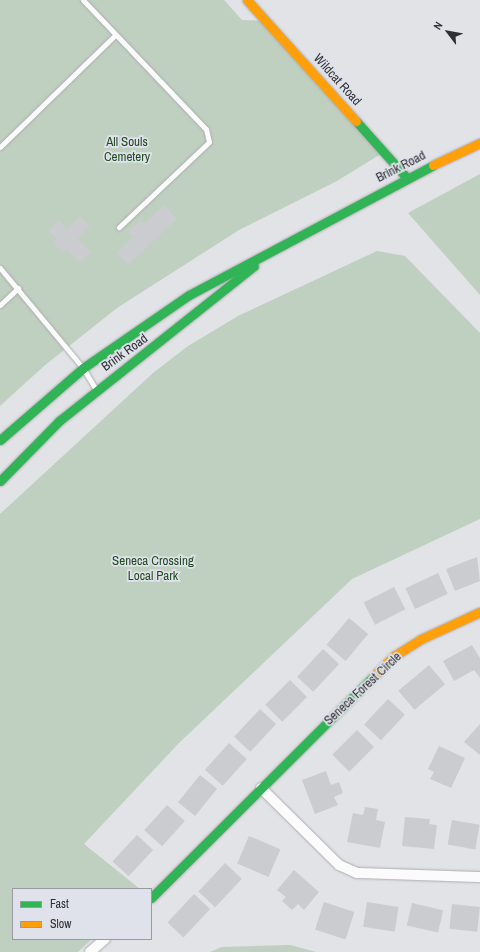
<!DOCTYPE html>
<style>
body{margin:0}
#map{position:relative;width:480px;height:952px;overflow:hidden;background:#e2e3e7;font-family:"Archivo Narrow",sans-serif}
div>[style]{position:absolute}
.green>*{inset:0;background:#bfcfc0}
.building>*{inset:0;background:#cbcccf;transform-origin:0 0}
.roads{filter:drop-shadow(0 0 1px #acadb0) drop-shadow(0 0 1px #acadb0)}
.lane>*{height:5px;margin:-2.5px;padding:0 2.5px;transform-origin:2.5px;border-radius:2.5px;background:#fbfbfb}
.street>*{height:10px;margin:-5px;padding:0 5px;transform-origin:5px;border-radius:5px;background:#fbfbfb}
.fast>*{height:9px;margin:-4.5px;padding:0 4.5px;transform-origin:4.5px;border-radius:4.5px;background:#30b455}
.slow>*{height:9px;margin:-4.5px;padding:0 4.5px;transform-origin:4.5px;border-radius:4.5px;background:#ff9f0a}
span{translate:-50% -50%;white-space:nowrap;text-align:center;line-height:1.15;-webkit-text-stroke:3.5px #dfe2ea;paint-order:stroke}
.street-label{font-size:13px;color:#2f3033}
.park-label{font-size:13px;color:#204b1f}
.legend{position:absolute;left:12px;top:888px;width:140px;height:52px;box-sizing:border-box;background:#dfe2ea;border:1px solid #999ba1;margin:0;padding:5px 7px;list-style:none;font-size:12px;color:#2f3033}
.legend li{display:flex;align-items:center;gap:8px;height:20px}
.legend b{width:20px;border:1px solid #999ba1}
.north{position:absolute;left:428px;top:12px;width:40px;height:40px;-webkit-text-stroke:3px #dfe2ea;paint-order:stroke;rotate:302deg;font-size:11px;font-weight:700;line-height:16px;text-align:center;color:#2f3033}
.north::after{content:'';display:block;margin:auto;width:14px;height:18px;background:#2f3033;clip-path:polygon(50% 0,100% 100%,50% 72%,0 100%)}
</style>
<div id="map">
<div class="green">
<i style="clip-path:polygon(0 0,224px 0,242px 20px,266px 21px,384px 152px,337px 181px,239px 230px,117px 308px,44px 366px,0 406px)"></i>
<i style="clip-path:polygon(480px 174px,480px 295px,408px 213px)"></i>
<i style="clip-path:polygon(377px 251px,405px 256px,480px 333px,480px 519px,352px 579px,179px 743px,84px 844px,140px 889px,13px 889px,13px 939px,92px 939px,78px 952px,0 952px,0 514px,153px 373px,188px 346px,238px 316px)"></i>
<i style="clip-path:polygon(290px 945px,316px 952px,210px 952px,222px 947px)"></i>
</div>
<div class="building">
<i style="clip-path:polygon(164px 205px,177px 219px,128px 265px,117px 253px,133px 237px,128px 232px,141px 220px,145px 224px)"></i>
<i style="clip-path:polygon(80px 216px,90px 227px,78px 239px,91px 252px,80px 263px,67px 250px,63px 253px,53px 243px,57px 239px,48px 231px,59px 220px,67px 229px)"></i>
<i style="clip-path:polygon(477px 557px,480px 581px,455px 591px,446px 569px)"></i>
<i style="left:438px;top:573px;width:23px;height:36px;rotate:65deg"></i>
<i style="left:394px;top:587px;width:25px;height:34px;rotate:63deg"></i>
<i style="left:349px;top:618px;width:25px;height:35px;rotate:40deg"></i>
<i style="clip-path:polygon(472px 645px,480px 658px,480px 678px,474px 670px,454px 681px,443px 661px)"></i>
<i style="left:323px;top:649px;width:22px;height:38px;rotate:43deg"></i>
<i style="left:429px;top:665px;width:25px;height:40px;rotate:50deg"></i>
<i style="left:290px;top:680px;width:24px;height:35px;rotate:45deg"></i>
<i style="left:388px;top:699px;width:23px;height:35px;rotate:43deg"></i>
<i style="left:260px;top:709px;width:22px;height:38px;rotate:43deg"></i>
<i style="clip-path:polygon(480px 724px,480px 755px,464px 742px)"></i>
<i style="left:357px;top:730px;width:24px;height:35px;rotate:45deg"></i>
<i style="left:229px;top:743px;width:24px;height:36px;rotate:42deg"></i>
<i style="clip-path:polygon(439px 746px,465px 758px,451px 788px,430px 779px,434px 772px,428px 769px)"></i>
<i style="clip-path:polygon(326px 771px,331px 785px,339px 782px,343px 793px,334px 797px,338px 805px,315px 814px,302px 780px)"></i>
<i style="left:200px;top:775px;width:22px;height:35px;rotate:39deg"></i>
<i style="left:167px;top:805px;width:24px;height:34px;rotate:42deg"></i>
<i style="clip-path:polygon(365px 807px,378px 809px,376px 820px,385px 822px,380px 848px,347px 842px,353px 813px,363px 815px)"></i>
<i style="clip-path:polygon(405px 817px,430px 819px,429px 824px,437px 825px,434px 849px,402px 846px)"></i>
<i style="left:452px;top:820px;width:28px;height:25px;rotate:10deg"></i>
<i style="left:137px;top:835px;width:22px;height:36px;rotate:43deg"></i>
<i style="left:249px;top:836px;width:34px;height:30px;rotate:23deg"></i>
<i style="left:225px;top:863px;width:23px;height:39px;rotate:43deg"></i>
<i style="clip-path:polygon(294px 870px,319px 892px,304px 910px,298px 904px,292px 910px,282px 901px,286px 897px,277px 890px)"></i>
<i style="left:194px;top:894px;width:22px;height:39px;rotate:43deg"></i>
<i style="left:324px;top:902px;width:32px;height:29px;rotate:18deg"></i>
<i style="left:367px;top:902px;width:32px;height:25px;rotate:9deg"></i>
<i style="left:412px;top:903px;width:32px;height:23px;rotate:13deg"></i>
<i style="left:452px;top:904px;width:28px;height:25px;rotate:6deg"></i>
</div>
<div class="roads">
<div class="lane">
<i style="left:83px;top:0;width:178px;rotate:46.4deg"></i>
<i style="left:206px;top:129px;width:13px;rotate:77deg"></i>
<i style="left:209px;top:142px;width:124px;rotate:136.6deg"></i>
<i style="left:0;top:147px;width:161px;rotate:-44.2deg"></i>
<i style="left:0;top:268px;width:130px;rotate:50.3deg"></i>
<i style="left:83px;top:368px;width:26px;rotate:59deg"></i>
<i style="left:0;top:305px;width:25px;rotate:-43deg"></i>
</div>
<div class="street">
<i style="left:261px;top:788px;width:110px;rotate:44.6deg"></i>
<i style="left:339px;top:865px;width:20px;rotate:24deg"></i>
<i style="left:357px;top:873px;width:123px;rotate:1.9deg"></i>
<i style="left:90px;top:952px;width:20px;rotate:-41deg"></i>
</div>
<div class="fast">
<i style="left:356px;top:121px;width:76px;rotate:48.2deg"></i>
<i style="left:0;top:440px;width:110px;rotate:-40.9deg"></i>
<i style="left:83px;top:368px;width:129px;rotate:-34.6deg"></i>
<i style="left:189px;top:295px;width:276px;rotate:-28deg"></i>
<i style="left:0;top:481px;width:84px;rotate:-45.5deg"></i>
<i style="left:59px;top:421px;width:249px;rotate:-38.5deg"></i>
<i style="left:151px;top:898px;width:319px;rotate:-44.9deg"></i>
</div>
<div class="slow">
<i style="left:247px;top:0;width:163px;rotate:48deg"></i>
<i style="left:433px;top:165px;width:52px;rotate:-25.1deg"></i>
<i style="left:377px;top:673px;width:24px;rotate:-45deg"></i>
<i style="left:394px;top:656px;width:32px;rotate:-32deg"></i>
<i style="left:421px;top:639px;width:65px;rotate:-24.6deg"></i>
</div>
</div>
<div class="street-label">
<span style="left:337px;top:80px;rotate:48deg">Wildcat Road</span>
<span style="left:401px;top:167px;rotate:-27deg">Brink Road</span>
<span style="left:125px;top:353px;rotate:-36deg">Brink Road</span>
<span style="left:363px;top:689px;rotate:-43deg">Seneca Forest Circle</span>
</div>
<div class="park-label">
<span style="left:127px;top:150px">All Souls<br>Cemetery</span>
<span style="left:153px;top:569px">Seneca Crossing<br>Local Park</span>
</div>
<ul class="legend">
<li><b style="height:5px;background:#30b455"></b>Fast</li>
<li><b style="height:5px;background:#ff9f0a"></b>Slow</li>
</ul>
<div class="north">N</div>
</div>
